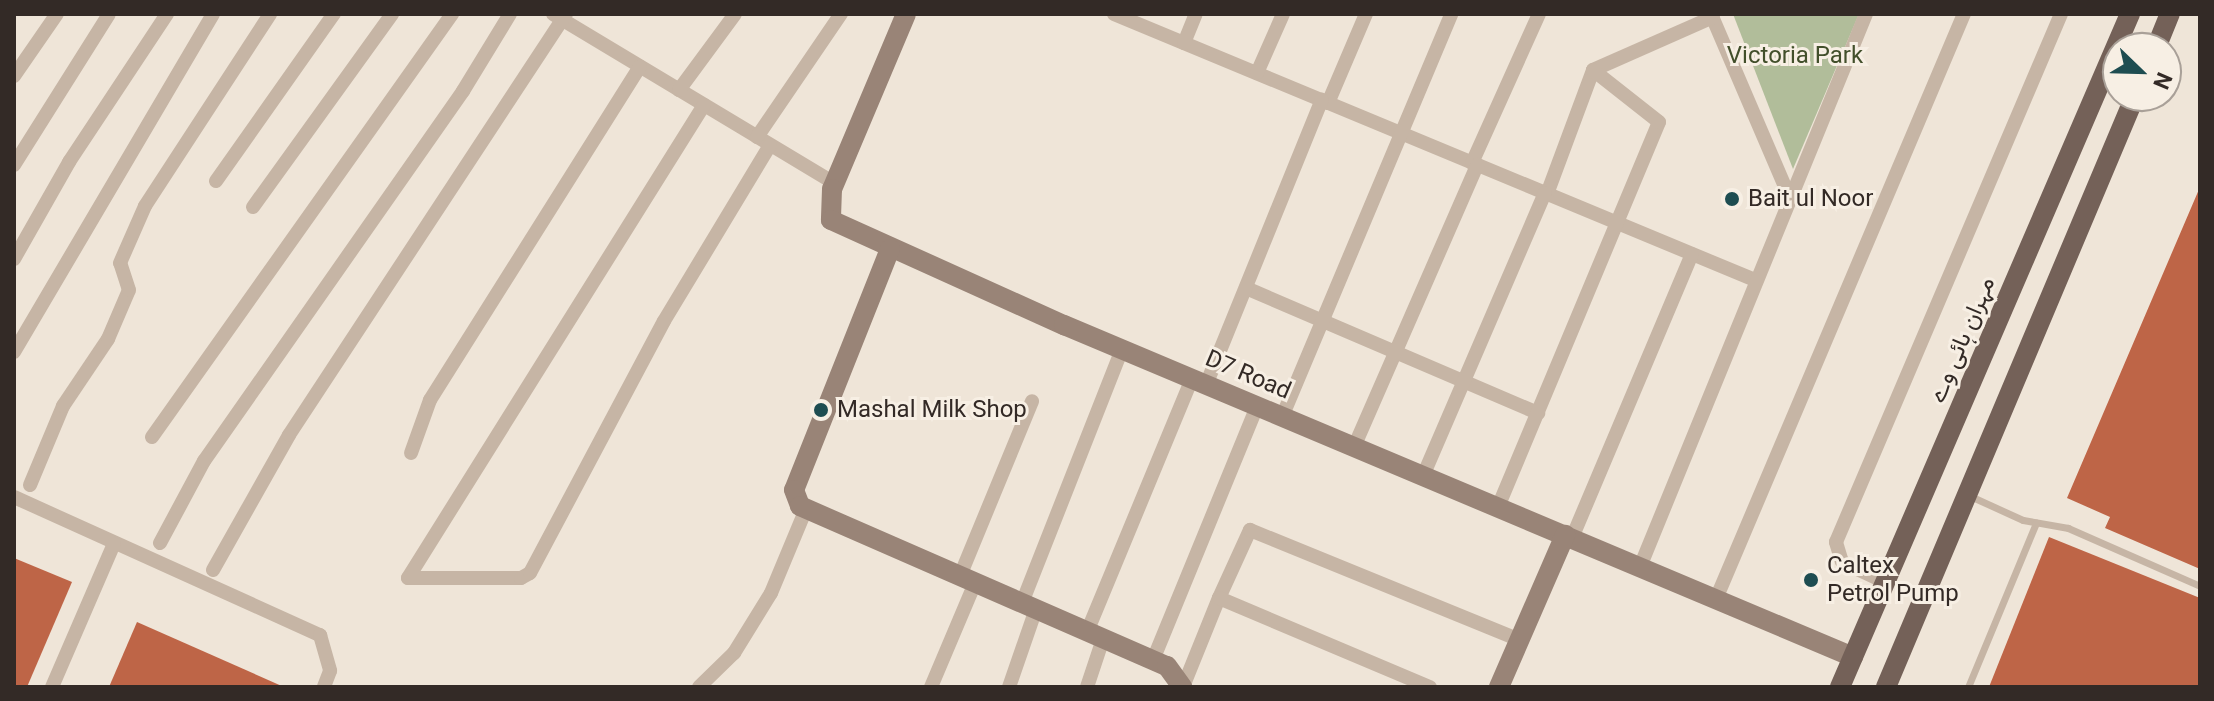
<!DOCTYPE html>
<meta charset="utf-8">
<style>
body{margin:0}
#map{position:relative;width:2214px;height:701px;overflow:hidden;background:#efe5d8;font-family:Roboto,Vazirmatn,sans-serif}
div>[style]{position:absolute}
.green>*{inset:0;background:#b1bd9a}
.building>*{inset:0;background:#be6547}
.lane>*{height:7px;margin:-3.5px;padding:0 3.5px;transform-origin:3.5px;border-radius:3.5px;background:#c6b5a5}
.street>*{height:14px;margin:-7px;padding:0 7px;transform-origin:7px;border-radius:7px;background:#c6b5a5}
.secondary>*{height:20px;margin:-10px;padding:0 10px;transform-origin:10px;border-radius:10px;background:#998477}
.primary>*{height:20px;margin:-10px;padding:0 10px;transform-origin:10px;border-radius:10px;background:#746158}
.dots>*{width:22px;height:22px;translate:-50% -50%;box-sizing:border-box;border:4px solid #f7efe4;border-radius:50%}
span{translate:-50% -50%;white-space:nowrap;text-align:center;line-height:1.15;-webkit-text-stroke:6px #f7efe4;paint-order:stroke}
.park-label{font-size:24px;color:#424f2b}
.poi-label{font-size:24px;color:#332a26}
.left{translate:0 -50%;text-align:left}
.street-label{font-size:24px;color:#332a26}
.frame{position:absolute;inset:0;border:16px solid #332a26;pointer-events:none}
.north{position:absolute;left:2102px;top:32px;width:80px;height:80px;box-sizing:border-box;background:#f7efe4;border:2px solid #a9a098;border-radius:50%;rotate:113deg;font-size:22px;font-weight:700;line-height:32px;text-align:center;color:#332a26}
.north::after{content:'';display:block;margin:auto;width:28px;height:36px;background:#1e4d51;clip-path:polygon(50% 0,100% 100%,50% 72%,0 100%)}
</style>
<div id="map">
<div class="green">
<i style="clip-path:polygon(1733px 14px,1859px 14px,1793px 169px)"></i>
</div>
<div class="building">
<i style="clip-path:polygon(2200px 187px,2200px 569px,2105px 528px,2110px 517px,2067px 498px)"></i>
<i style="clip-path:polygon(2049px 537px,2200px 598px,2200px 687px,1989px 687px)"></i>
<i style="clip-path:polygon(14px 558px,72px 582px,27px 687px,14px 687px)"></i>
<i style="clip-path:polygon(137px 622px,284px 687px,109px 687px)"></i>
</div>
<div class="lane">
<i style="left:1970px;top:496px;width:58px;rotate:24.4deg"></i>
<i style="left:2023px;top:520px;width:46px;rotate:10.1deg"></i>
<i style="left:2068px;top:528px;width:144px;rotate:23.7deg"></i>
<i style="left:1968px;top:687px;width:178px;rotate:-67.5deg"></i>
</div>
<div class="street">
<i style="left:553px;top:14px;width:328px;rotate:31deg"></i>
<i style="left:1114px;top:14px;width:694px;rotate:22.54deg"></i>
<i style="left:1711px;top:14px;width:198px;rotate:66.8deg"></i>
<i style="left:1184px;top:43px;width:31px;rotate:-68deg"></i>
<i style="left:1257px;top:73px;width:64px;rotate:-66.2deg"></i>
<i style="left:14px;top:76px;width:75px;rotate:-55.3deg"></i>
<i style="left:679px;top:90px;width:94px;rotate:-53.6deg"></i>
<i style="left:1328px;top:103px;width:97px;rotate:-66.9deg"></i>
<i style="left:704px;top:105px;width:558px;rotate:122.04deg"></i>
<i style="left:408px;top:578px;width:113px"></i>
<i style="left:521px;top:578px;width:10px;rotate:-29deg"></i>
<i style="left:530px;top:573px;width:285px;rotate:-62deg"></i>
<i style="left:664px;top:321px;width:205px;rotate:-58.9deg"></i>
<i style="left:757px;top:137px;width:149px;rotate:-55.7deg"></i>
<i style="left:1472px;top:163px;width:163px;rotate:-65.8deg"></i>
<i style="left:14px;top:165px;width:178px;rotate:-57.8deg"></i>
<i style="left:216px;top:181px;width:204px;rotate:-54.8deg"></i>
<i style="left:1547px;top:194px;width:132px;rotate:-69.6deg"></i>
<i style="left:1593px;top:70px;width:131px;rotate:-23.8deg"></i>
<i style="left:253px;top:207px;width:238px;rotate:-54.2deg"></i>
<i style="left:14px;top:259px;width:112px;rotate:-60.4deg"></i>
<i style="left:69px;top:162px;width:178px;rotate:-56.5deg"></i>
<i style="left:1246px;top:288px;width:318px;rotate:23.2deg"></i>
<i style="left:14px;top:352px;width:392px;rotate:-59.5deg"></i>
<i style="left:1206px;top:385px;width:308px;rotate:-67.9deg"></i>
<i style="left:1282px;top:417px;width:437px;rotate:-67.2deg"></i>
<i style="left:152px;top:437px;width:519px;rotate:-54.65deg"></i>
<i style="left:1354px;top:447px;width:308px;rotate:-66.4deg"></i>
<i style="left:411px;top:453px;width:56px;rotate:-70.3deg"></i>
<i style="left:430px;top:400px;width:394px;rotate:-57.8deg"></i>
<i style="left:1423px;top:476px;width:308px;rotate:-66.7deg"></i>
<i style="left:30px;top:485px;width:86px;rotate:-67.3deg"></i>
<i style="left:63px;top:406px;width:81px;rotate:-56.1deg"></i>
<i style="left:108px;top:339px;width:53px;rotate:-66.8deg"></i>
<i style="left:129px;top:290px;width:28px;rotate:-108deg"></i>
<i style="left:120px;top:263px;width:62px;rotate:-66.3deg"></i>
<i style="left:145px;top:206px;width:229px;rotate:-56.9deg"></i>
<i style="left:14px;top:497px;width:336px;rotate:24.3deg"></i>
<i style="left:320px;top:635px;width:37px;rotate:74deg"></i>
<i style="left:330px;top:671px;width:17px;rotate:111deg"></i>
<i style="left:1498px;top:507px;width:417px;rotate:-67.3deg"></i>
<i style="left:1659px;top:122px;width:84px;rotate:-141.8deg"></i>
<i style="left:1572px;top:538px;width:308px;rotate:-67.1deg"></i>
<i style="left:160px;top:543px;width:93px;rotate:-61.8deg"></i>
<i style="left:204px;top:461px;width:452px;rotate:-55deg"></i>
<i style="left:463px;top:91px;width:90px;rotate:-58.6deg"></i>
<i style="left:1640px;top:567px;width:597px;rotate:-67.77deg"></i>
<i style="left:213px;top:570px;width:155px;rotate:-60.6deg"></i>
<i style="left:289px;top:435px;width:504px;rotate:-56.66deg"></i>
<i style="left:960px;top:576px;width:189px;rotate:-67.6deg"></i>
<i style="left:1885px;top:582px;width:47px;rotate:-155.1deg"></i>
<i style="left:1842px;top:562px;width:21px;rotate:-107deg"></i>
<i style="left:1836px;top:542px;width:574px;rotate:-66.92deg"></i>
<i style="left:1219px;top:598px;width:75px;rotate:-65.5deg"></i>
<i style="left:1250px;top:530px;width:292px;rotate:22.2deg"></i>
<i style="left:1716px;top:599px;width:635px;rotate:-67.03deg"></i>
<i style="left:1022px;top:603px;width:273px;rotate:-68.5deg"></i>
<i style="left:1087px;top:632px;width:274px;rotate:-67.5deg"></i>
<i style="left:1153px;top:660px;width:274px;rotate:-67.7deg"></i>
<i style="left:52px;top:687px;width:156px;rotate:-66.6deg"></i>
<i style="left:699px;top:687px;width:49px;rotate:-44.2deg"></i>
<i style="left:734px;top:653px;width:70px;rotate:-58.3deg"></i>
<i style="left:771px;top:593px;width:91px;rotate:-67.4deg"></i>
<i style="left:931px;top:687px;width:113px;rotate:-67.1deg"></i>
<i style="left:1009px;top:687px;width:83px;rotate:-70.9deg"></i>
<i style="left:1087px;top:687px;width:51px;rotate:-71.6deg"></i>
<i style="left:1183px;top:687px;width:96px;rotate:-68deg"></i>
<i style="left:1219px;top:598px;width:229px;rotate:22.9deg"></i>
</div>
<div class="secondary">
<i style="left:906px;top:14px;width:190px;rotate:112.9deg"></i>
<i style="left:832px;top:189px;width:31px;rotate:92deg"></i>
<i style="left:831px;top:220px;width:256px;rotate:24.3deg"></i>
<i style="left:1064px;top:325px;width:856px;rotate:22.82deg"></i>
<i style="left:890px;top:249px;width:259px;rotate:111.7deg"></i>
<i style="left:794px;top:490px;width:17px;rotate:69deg"></i>
<i style="left:800px;top:506px;width:400px;rotate:23.6deg"></i>
<i style="left:1167px;top:666px;width:26px;rotate:54deg"></i>
<i style="left:1499px;top:687px;width:166px;rotate:-66.5deg"></i>
</div>
<div class="primary">
<i style="left:2156px;top:48px;width:37px;rotate:-68deg"></i>
<i style="left:1840px;top:687px;width:733px;rotate:-66.69deg"></i>
<i style="left:1886px;top:687px;width:641px;rotate:-67.15deg"></i>
</div>
<div class="dots">
<i style="left:1732px;top:199px;background:#1e4d51"></i>
<i style="left:821px;top:410px;background:#1e4d51"></i>
<i style="left:1811px;top:580px;background:#1e4d51"></i>
</div>
<div class="park-label">
<span style="left:1795px;top:56px">Victoria Park</span>
</div>
<div class="poi-label">
<span class="left" style="left:1748px;top:199px">Bait ul Noor</span>
<span class="left" style="left:837px;top:410px">Mashal Milk Shop</span>
<span class="left" style="left:1827px;top:580px">Caltex<br>Petrol Pump</span>
</div>
<div class="street-label">
<span style="left:1962px;top:340px;rotate:-67deg">مہران ہائی وے</span>
<span style="left:1248px;top:375px;rotate:23deg">D7 Road</span>
</div>
<div class="frame"></div>
<div class="north">N</div>
</div>
